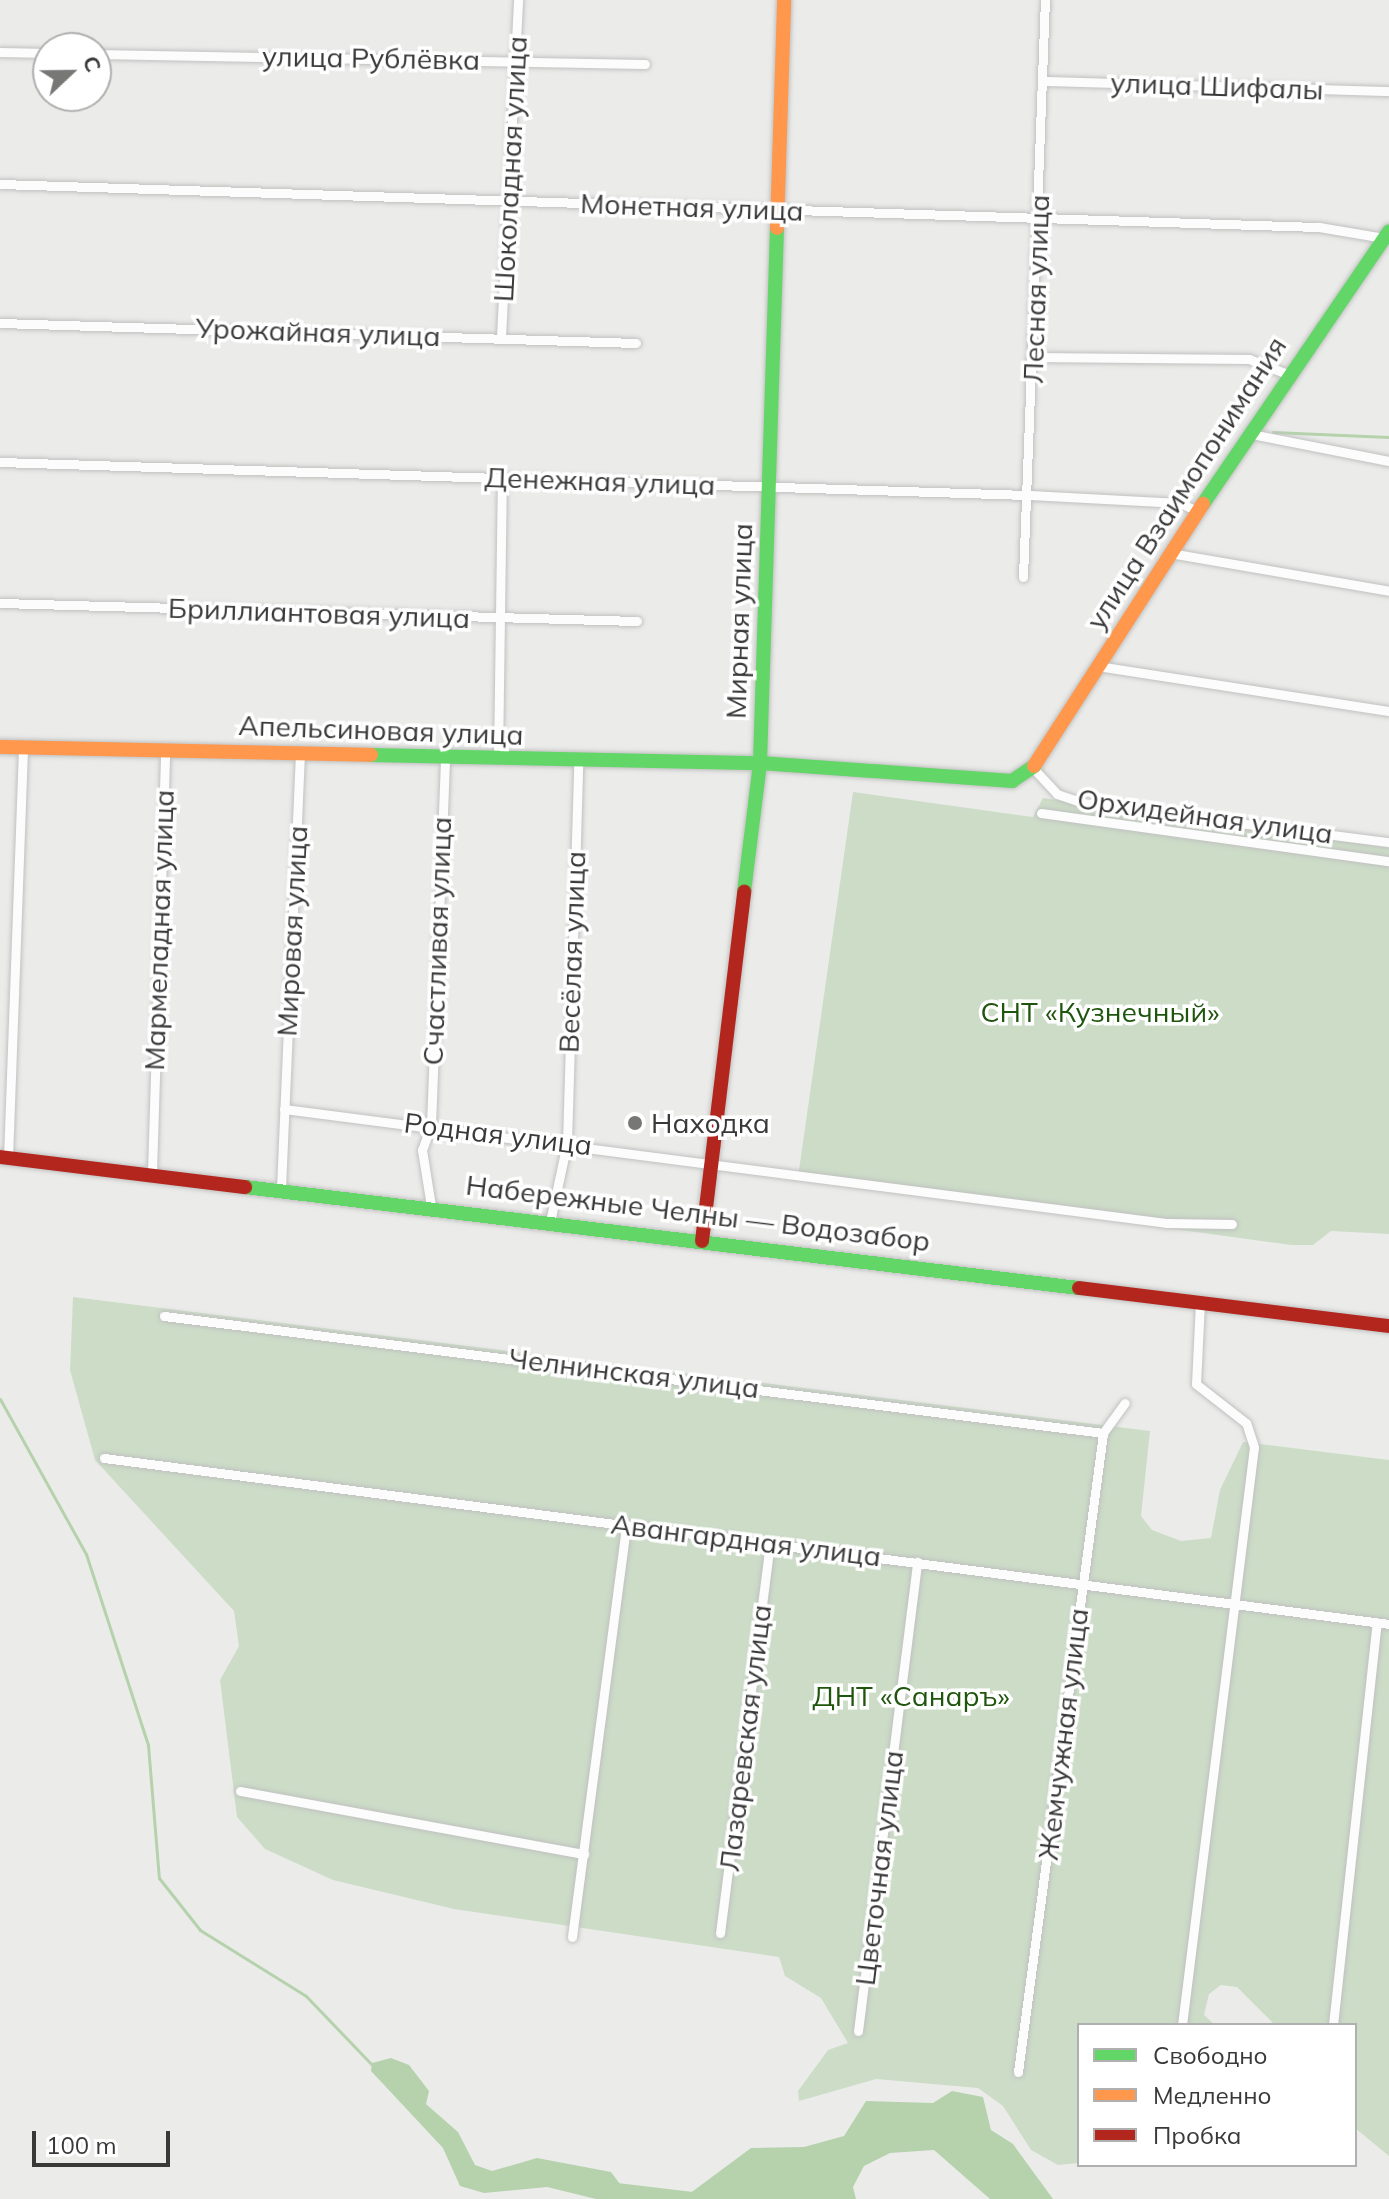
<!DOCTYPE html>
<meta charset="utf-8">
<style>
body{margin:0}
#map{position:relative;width:1389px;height:2199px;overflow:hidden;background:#ebecea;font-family:Mulish,sans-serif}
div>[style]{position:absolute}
.green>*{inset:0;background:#ccdcc7}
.water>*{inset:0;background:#b5d2ad}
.stream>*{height:3px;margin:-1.5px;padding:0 1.5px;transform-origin:1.5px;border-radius:1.5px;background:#b5d2ad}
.roads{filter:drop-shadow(0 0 2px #c0c1c0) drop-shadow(0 0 2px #c0c1c0)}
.street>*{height:9px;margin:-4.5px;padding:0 4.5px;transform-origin:4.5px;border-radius:4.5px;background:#fcfcfc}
.fast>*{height:14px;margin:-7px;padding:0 7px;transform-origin:7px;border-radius:7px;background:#63d668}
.slow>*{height:14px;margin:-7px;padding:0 7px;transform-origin:7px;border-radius:7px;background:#ff974d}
.jam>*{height:14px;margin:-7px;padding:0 7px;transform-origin:7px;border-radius:7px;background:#b3261e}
.dots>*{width:22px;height:22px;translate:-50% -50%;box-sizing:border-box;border:4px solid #fff;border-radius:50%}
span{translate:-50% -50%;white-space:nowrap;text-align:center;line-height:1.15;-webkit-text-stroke:7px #fff;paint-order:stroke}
.street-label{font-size:28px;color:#383938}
.park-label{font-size:28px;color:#20550e}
.poi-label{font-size:28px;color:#383938}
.left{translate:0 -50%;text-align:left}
.legend{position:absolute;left:1077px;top:2023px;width:280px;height:144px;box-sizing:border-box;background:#fff;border:2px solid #afb0af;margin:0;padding:10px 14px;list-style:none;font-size:24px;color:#383938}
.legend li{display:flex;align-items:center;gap:16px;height:40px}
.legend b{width:40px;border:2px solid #afb0af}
.north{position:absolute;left:32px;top:32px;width:80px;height:80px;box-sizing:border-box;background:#fff;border:2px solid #afb0af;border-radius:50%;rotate:68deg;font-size:22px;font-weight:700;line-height:32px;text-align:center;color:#383938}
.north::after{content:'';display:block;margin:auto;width:28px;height:36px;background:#777876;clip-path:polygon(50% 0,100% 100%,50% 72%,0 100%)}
.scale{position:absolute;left:32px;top:2131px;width:138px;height:36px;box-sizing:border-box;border:4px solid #383938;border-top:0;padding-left:10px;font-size:24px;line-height:28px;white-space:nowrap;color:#383938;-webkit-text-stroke:6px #fff;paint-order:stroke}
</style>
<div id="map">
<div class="green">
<i style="clip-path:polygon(853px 792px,1033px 817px,1043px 798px,1389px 848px,1389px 1234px,1331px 1231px,1313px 1245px,1291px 1245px,798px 1177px)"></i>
<i style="clip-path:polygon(73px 1297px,1150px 1431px,1141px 1516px,1152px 1530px,1181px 1541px,1211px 1538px,1220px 1490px,1243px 1442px,1389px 1460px,1389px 2156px,1355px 2128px,1355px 2025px,1275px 2025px,1237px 1987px,1221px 1985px,1209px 1994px,1204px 2015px,1215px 2025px,1079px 2025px,1079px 2163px,1058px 2165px,1031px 2150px,1003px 2106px,978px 2088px,876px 2079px,799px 2101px,798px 2091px,828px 2050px,848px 2043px,821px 1998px,785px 1976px,779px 1957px,454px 1909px,333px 1880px,265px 1849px,237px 1817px,220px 1680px,239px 1646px,234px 1611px,95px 1460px,70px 1370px)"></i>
</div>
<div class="water">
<i style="clip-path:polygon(391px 2058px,409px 2065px,429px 2091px,426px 2104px,458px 2132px,475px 2165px,492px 2171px,537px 2158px,611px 2172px,620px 2184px,689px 2194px,751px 2148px,804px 2147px,844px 2136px,866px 2101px,933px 2103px,952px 2091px,983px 2097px,991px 2130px,1013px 2144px,1053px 2199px,990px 2199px,934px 2150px,890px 2153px,864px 2166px,853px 2187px,856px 2199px,596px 2199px,547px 2187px,484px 2193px,460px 2186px,443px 2148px,371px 2071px,372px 2063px)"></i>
</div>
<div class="stream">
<i style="left:1273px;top:432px;width:116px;rotate:2.5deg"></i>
<i style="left:0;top:1399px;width:177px;rotate:61deg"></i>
<i style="left:86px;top:1554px;width:201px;rotate:72deg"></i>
<i style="left:148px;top:1745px;width:133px;rotate:85.3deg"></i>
<i style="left:159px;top:1878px;width:66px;rotate:51.7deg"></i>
<i style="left:200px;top:1930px;width:125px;rotate:31.9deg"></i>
<i style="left:306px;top:1996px;width:98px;rotate:46.2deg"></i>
<i style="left:617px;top:2184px;width:76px;rotate:6.8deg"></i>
</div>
<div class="roads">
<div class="street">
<i style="left:0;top:52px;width:48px;rotate:1.2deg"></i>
<i style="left:96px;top:54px;width:549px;rotate:1.04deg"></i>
<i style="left:1044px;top:81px;width:345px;rotate:1.7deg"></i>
<i style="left:0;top:184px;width:1320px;rotate:1.87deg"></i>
<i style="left:1319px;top:227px;width:66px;rotate:9.6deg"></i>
<i style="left:0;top:323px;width:636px;rotate:1.8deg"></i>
<i style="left:501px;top:337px;width:337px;rotate:-87.1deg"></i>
<i style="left:1033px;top:357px;width:216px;rotate:0.5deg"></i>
<i style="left:1249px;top:359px;width:41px;rotate:21.5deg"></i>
<i style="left:1251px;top:434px;width:141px;rotate:11.1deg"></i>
<i style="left:0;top:462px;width:1031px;rotate:1.84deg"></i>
<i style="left:1030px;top:495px;width:150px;rotate:3.1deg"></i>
<i style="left:1180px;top:503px;width:19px;rotate:25deg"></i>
<i style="left:1170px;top:553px;width:222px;rotate:9.8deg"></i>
<i style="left:1023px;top:577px;width:577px;rotate:-87.82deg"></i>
<i style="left:0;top:603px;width:637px;rotate:1.62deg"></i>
<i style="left:1097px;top:666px;width:295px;rotate:8.8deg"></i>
<i style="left:498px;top:758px;width:280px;rotate:-89.2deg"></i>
<i style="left:1033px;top:768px;width:35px;rotate:47deg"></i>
<i style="left:1057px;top:794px;width:28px;rotate:19deg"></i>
<i style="left:1083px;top:803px;width:308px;rotate:7.3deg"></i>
<i style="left:1041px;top:813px;width:351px;rotate:7.9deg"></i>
<i style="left:284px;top:1109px;width:889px;rotate:7.36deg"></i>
<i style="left:1166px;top:1223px;width:66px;rotate:0.9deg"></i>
<i style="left:8px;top:1158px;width:410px;rotate:-87.9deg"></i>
<i style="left:152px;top:1172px;width:422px;rotate:-88.2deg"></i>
<i style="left:281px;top:1188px;width:435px;rotate:-87.5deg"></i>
<i style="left:431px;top:1206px;width:57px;rotate:-99.1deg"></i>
<i style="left:422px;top:1150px;width:27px;rotate:-70deg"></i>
<i style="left:431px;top:1125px;width:367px;rotate:-87.8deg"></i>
<i style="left:550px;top:1222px;width:81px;rotate:-77.9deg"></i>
<i style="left:567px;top:1143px;width:381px;rotate:-88.3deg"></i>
<i style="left:164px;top:1316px;width:946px;rotate:7.1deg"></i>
<i style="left:104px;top:1458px;width:1296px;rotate:7.36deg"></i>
<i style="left:240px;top:1791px;width:350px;rotate:10.4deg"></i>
<i style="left:720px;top:1933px;width:393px;rotate:-82.7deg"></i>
<i style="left:572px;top:1937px;width:416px;rotate:-82.5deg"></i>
<i style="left:1182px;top:2025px;width:582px;rotate:-82.9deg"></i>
<i style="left:1254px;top:1447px;width:25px;rotate:-108deg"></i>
<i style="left:1246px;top:1423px;width:63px;rotate:-142deg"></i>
<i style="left:1196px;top:1384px;width:82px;rotate:-87.2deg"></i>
<i style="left:1333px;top:2025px;width:405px;rotate:-83.8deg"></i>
<i style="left:858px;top:2031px;width:473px;rotate:-82.8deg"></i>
<i style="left:1018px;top:2072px;width:645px;rotate:-82.42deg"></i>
<i style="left:1103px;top:1433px;width:37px;rotate:-54deg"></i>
</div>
<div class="fast">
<i style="left:1203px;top:504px;width:330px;rotate:-55.7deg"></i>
<i style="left:371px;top:755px;width:389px;rotate:1.2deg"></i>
<i style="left:760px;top:763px;width:253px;rotate:4.1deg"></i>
<i style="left:1012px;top:781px;width:27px;rotate:-34deg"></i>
<i style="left:744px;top:892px;width:130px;rotate:-82.9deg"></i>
<i style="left:760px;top:763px;width:535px;rotate:-88.18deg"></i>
<i style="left:245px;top:1187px;width:840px;rotate:6.91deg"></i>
</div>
<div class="slow">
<i style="left:777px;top:228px;width:228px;rotate:-88.2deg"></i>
<i style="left:0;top:747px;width:371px;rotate:1.2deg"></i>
<i style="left:1034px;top:766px;width:312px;rotate:-57.2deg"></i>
</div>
<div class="jam">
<i style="left:0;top:1157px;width:247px;rotate:7deg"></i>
<i style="left:702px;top:1241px;width:352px;rotate:-83.1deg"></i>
<i style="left:1079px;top:1288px;width:312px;rotate:7deg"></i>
</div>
</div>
<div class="dots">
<i style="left:635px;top:1123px;background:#777876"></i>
</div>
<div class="street-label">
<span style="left:371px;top:58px;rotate:1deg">улица Рублёвка</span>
<span style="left:1217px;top:86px;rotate:2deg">улица Шифалы</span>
<span style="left:510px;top:169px;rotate:-87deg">Шоколадная улица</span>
<span style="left:692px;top:207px;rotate:2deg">Монетная улица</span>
<span style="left:1036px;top:289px;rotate:-88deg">Лесная улица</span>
<span style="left:318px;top:332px;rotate:2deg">Урожайная улица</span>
<span style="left:600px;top:481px;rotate:2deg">Денежная улица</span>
<span style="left:1186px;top:483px;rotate:-57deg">улица Взаимопонимания</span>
<span style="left:319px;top:613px;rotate:2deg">Бриллиантовая улица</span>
<span style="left:739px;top:621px;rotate:-88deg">Мирная улица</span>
<span style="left:381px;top:730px;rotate:2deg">Апельсиновая улица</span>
<span style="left:1205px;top:816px;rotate:8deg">Орхидейная улица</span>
<span style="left:159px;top:930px;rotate:-88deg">Мармеладная улица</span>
<span style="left:292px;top:931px;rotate:-87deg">Мировая улица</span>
<span style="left:437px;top:941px;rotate:-88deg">Счастливая улица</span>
<span style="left:572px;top:952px;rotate:-88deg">Весёлая улица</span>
<span style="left:498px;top:1134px;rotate:7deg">Родная улица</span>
<span style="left:698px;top:1213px;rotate:7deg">Набережные Челны — Водозабор</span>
<span style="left:634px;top:1373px;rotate:7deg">Челнинская улица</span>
<span style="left:746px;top:1540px;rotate:7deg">Авангардная улица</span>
<span style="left:1063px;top:1734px;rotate:-83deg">Жемчужная улица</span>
<span style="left:745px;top:1738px;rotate:-83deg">Лазаревская улица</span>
<span style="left:879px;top:1868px;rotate:-83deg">Цветочная улица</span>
</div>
<div class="park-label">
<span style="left:1100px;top:1012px">СНТ «Кузнечный»</span>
<span style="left:911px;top:1696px">ДНТ «Санаръ»</span>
</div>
<div class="poi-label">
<span class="left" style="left:651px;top:1123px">Находка</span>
</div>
<ul class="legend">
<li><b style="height:10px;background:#63d668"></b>Свободно</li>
<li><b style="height:10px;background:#ff974d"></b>Медленно</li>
<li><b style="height:10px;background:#b3261e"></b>Пробка</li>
</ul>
<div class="north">С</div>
<div class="scale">100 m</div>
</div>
